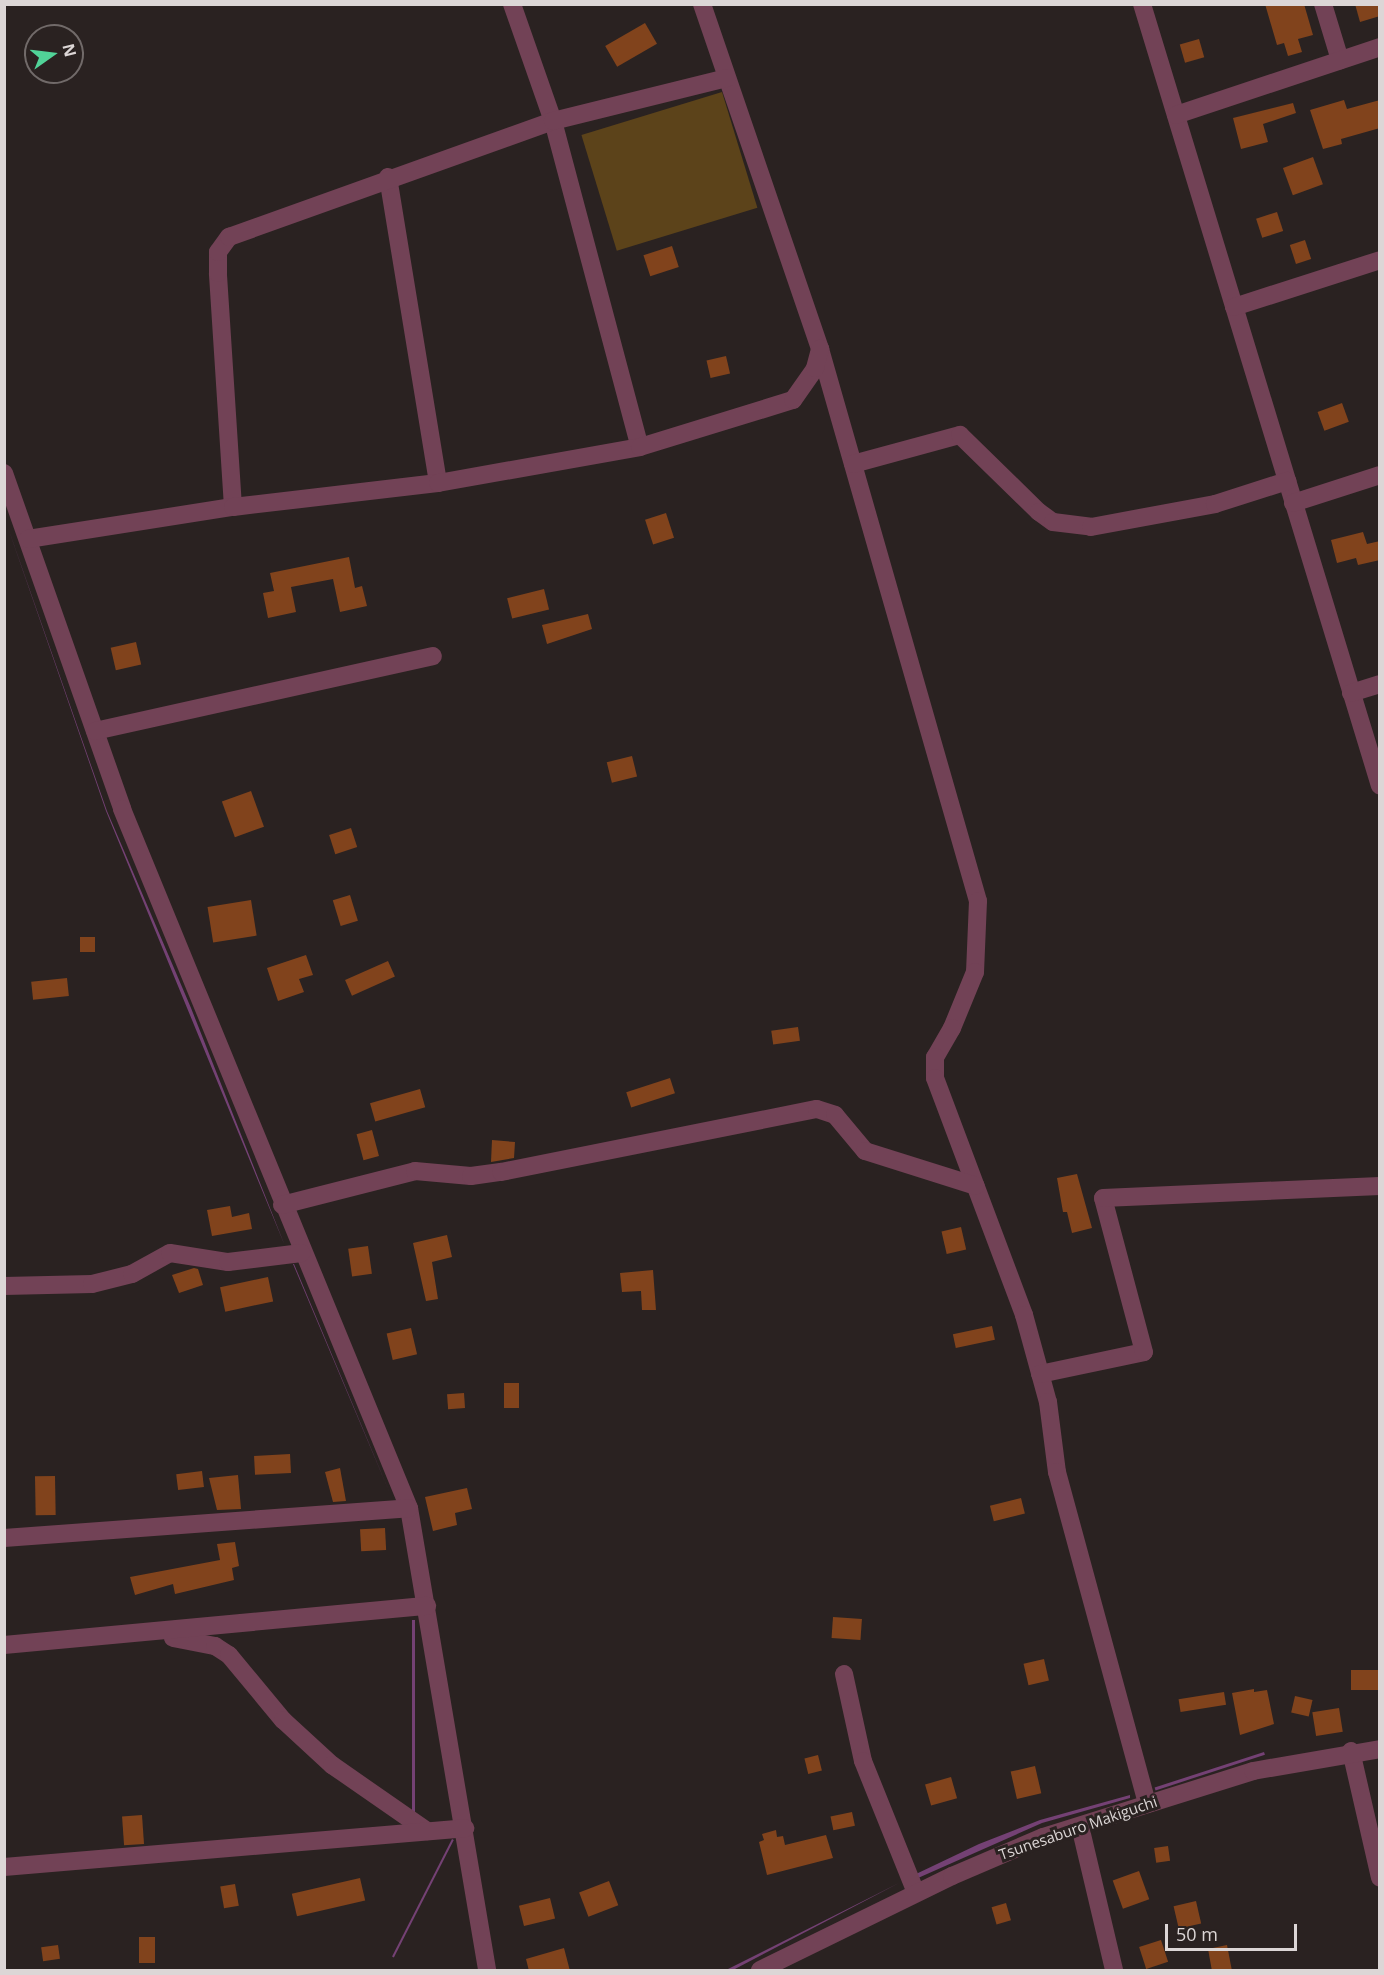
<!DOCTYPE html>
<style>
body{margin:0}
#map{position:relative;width:1384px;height:1975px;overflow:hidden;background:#2a2221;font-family:"Open Sans",sans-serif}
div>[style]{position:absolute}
.green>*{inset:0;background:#5c431a;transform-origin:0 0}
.water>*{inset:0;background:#744174;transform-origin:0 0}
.building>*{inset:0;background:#81431c;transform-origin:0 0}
.minor>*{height:18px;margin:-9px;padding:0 9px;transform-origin:9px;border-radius:9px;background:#724256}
span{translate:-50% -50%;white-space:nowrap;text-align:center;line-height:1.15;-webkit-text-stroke:6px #2a2221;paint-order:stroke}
.street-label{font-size:15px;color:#dcd6d6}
.frame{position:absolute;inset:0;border:6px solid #dcd6d6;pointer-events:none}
.north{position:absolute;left:24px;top:24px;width:60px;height:60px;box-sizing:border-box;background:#2a2221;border:2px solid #716a69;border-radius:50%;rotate:76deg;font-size:16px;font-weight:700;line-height:24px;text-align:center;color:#dcd6d6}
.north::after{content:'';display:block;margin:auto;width:21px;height:27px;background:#51d398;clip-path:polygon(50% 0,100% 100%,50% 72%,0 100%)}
.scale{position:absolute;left:1165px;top:1924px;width:132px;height:27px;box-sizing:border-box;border:3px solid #dcd6d6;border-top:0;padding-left:8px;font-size:18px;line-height:21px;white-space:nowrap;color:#dcd6d6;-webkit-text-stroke:4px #2a2221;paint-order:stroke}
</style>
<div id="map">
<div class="green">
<i style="left:722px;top:92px;width:121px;height:147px;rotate:73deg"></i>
</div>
<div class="water">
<i style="clip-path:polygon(5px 519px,107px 811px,191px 1008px,285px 1246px,106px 811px)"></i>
<i style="clip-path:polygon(293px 1264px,294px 1264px,391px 1496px)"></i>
<i style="left:412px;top:1620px;width:3px;height:199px"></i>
<i style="left:1264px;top:1752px;width:3px;height:115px;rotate:72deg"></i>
<i style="clip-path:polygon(1130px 1795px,1130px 1798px,1042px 1823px,918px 1878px,916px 1874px,979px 1844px,1040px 1820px)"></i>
<i style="left:452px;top:1839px;width:2px;height:132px;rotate:27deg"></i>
<i style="clip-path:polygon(899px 1883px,733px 1970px,726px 1970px)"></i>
</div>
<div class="building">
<i style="clip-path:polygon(1265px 4px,1304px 4px,1313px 35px,1298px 39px,1302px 52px,1288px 56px,1284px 43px,1277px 45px)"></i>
<i style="clip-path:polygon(1355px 4px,1378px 4px,1380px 16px,1360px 22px)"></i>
<i style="left:645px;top:23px;width:24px;height:46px;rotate:60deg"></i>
<i style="left:1199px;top:39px;width:19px;height:20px;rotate:74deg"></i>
<i style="clip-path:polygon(1344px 100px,1347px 109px,1380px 100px,1380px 128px,1341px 139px,1342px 144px,1323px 149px,1310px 110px)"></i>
<i style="clip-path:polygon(1293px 103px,1296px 113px,1263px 124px,1268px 142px,1241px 149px,1233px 118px)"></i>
<i style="left:1313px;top:157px;width:29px;height:32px;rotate:70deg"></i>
<i style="left:1277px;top:212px;width:20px;height:22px;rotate:72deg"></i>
<i style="left:1305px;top:240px;width:20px;height:16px;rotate:72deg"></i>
<i style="left:672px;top:246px;width:22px;height:30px;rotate:72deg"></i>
<i style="left:726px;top:356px;width:18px;height:20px;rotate:77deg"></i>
<i style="left:1342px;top:403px;width:20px;height:26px;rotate:70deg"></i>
<i style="left:666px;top:513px;width:26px;height:22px;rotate:72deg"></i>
<i style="clip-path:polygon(1363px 532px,1367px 544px,1380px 541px,1380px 560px,1358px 565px,1356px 558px,1337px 563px,1331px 540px)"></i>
<i style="clip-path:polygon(349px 557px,355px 588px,362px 586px,367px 606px,340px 612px,333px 579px,291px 587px,296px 612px,268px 618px,263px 593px,274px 591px,270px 573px)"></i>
<i style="left:544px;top:589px;width:21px;height:38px;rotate:76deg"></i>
<i style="clip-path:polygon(588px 614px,592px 629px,547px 644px,542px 625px)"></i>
<i style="left:136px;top:642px;width:23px;height:26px;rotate:77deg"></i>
<i style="left:632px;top:756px;width:21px;height:26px;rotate:76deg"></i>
<i style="left:251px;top:791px;width:38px;height:31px;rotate:70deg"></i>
<i style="left:351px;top:828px;width:20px;height:23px;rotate:72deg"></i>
<i style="left:350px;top:895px;width:27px;height:18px;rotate:73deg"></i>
<i style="left:251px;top:900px;width:36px;height:44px;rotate:81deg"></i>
<i style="left:95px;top:937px;width:15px;height:15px;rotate:90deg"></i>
<i style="clip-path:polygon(306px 955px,313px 975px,299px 979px,304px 992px,278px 1001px,267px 968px)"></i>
<i style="left:388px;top:961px;width:17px;height:47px;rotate:66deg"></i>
<i style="left:67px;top:978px;width:18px;height:36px;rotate:84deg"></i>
<i style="left:798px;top:1027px;width:14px;height:27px;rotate:82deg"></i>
<i style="left:670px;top:1078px;width:16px;height:46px;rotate:72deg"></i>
<i style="left:420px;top:1089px;width:19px;height:52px;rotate:74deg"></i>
<i style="left:372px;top:1130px;width:27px;height:16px;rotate:75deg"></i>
<i style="clip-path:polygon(492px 1140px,515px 1142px,514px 1158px,491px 1162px)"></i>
<i style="clip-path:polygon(1077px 1174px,1092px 1228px,1072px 1233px,1067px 1212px,1063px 1212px,1057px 1178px)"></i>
<i style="clip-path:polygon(230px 1206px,232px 1217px,249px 1213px,252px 1229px,212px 1236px,207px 1210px)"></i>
<i style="left:961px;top:1227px;width:23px;height:20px;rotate:77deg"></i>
<i style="clip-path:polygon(447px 1235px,452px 1257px,432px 1262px,438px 1299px,426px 1301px,413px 1243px)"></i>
<i style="left:368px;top:1246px;width:28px;height:20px;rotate:82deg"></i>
<i style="clip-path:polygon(194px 1268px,198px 1269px,203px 1285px,179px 1293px,172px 1275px)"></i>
<i style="clip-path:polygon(653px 1270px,656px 1310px,642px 1310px,641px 1291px,622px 1292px,620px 1273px)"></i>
<i style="left:268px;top:1277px;width:25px;height:49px;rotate:78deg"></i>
<i style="left:992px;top:1326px;width:14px;height:40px;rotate:78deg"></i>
<i style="left:411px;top:1328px;width:27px;height:25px;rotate:77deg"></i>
<i style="left:519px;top:1383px;width:25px;height:15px;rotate:90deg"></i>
<i style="left:464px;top:1393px;width:15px;height:17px;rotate:86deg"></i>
<i style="left:290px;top:1454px;width:19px;height:36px;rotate:87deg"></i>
<i style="clip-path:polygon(340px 1468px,346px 1501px,333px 1502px,325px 1472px)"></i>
<i style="left:202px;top:1471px;width:16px;height:26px;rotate:83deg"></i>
<i style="clip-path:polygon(238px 1475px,241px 1509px,217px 1510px,209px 1478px)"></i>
<i style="left:55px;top:1476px;width:39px;height:20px;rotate:89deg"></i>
<i style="clip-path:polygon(467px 1488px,472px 1509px,455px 1513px,457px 1525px,433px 1531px,425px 1497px)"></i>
<i style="left:1021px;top:1498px;width:16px;height:32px;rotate:76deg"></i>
<i style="left:385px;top:1528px;width:22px;height:25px;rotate:87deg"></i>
<i style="clip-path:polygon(235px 1542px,239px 1566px,232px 1568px,234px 1580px,175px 1594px,173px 1584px,135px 1595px,130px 1577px,220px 1560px,217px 1544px)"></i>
<i style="left:833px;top:1617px;width:29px;height:21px;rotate:4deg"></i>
<i style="left:1044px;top:1659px;width:22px;height:21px;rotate:77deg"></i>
<i style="left:1380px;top:1670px;width:20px;height:29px;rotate:90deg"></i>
<i style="clip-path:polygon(1254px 1689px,1254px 1692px,1267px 1690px,1274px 1724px,1240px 1735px,1232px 1693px)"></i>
<i style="left:1224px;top:1692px;width:13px;height:46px;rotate:81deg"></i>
<i style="left:1295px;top:1696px;width:18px;height:17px;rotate:13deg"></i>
<i style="left:1339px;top:1708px;width:24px;height:27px;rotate:81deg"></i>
<i style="left:818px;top:1755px;width:16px;height:14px;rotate:76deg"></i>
<i style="left:1035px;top:1766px;width:28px;height:25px;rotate:77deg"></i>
<i style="left:951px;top:1777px;width:22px;height:27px;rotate:74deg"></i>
<i style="left:852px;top:1812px;width:14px;height:22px;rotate:78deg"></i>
<i style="left:142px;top:1815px;width:29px;height:20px;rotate:86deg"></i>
<i style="clip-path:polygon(776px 1830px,777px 1837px,783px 1836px,785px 1845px,826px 1835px,833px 1858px,767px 1875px,759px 1842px,764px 1840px,762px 1834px)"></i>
<i style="left:1168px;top:1846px;width:15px;height:14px;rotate:82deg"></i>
<i style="left:1139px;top:1871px;width:30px;height:28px;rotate:70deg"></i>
<i style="left:360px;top:1878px;width:23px;height:70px;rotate:77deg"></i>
<i style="left:609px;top:1881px;width:26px;height:32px;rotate:69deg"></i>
<i style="left:235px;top:1884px;width:22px;height:15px;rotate:80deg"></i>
<i style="left:550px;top:1898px;width:21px;height:32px;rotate:76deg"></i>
<i style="left:1196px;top:1901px;width:23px;height:23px;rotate:77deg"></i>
<i style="left:1006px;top:1903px;width:18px;height:15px;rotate:74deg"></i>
<i style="left:139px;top:1937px;width:16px;height:26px"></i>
<i style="left:1161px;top:1940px;width:23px;height:23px;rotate:72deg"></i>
<i style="left:58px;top:1945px;width:14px;height:17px;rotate:82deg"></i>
<i style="clip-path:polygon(1227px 1945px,1232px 1971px,1212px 1971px,1208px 1949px)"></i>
<i style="clip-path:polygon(564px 1948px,570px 1971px,529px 1971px,526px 1959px)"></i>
</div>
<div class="minor">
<i style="left:512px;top:4px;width:124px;rotate:70.7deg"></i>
<i style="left:553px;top:121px;width:337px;rotate:75.1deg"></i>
<i style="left:702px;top:4px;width:365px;rotate:71.1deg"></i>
<i style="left:820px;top:349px;width:574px;rotate:74.03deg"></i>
<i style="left:978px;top:901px;width:71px;rotate:92.4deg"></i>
<i style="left:975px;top:972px;width:61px;rotate:112.3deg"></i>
<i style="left:952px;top:1028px;width:34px;rotate:120deg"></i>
<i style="left:935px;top:1057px;width:21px;rotate:90deg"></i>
<i style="left:935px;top:1078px;width:253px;rotate:69.4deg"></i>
<i style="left:1024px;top:1315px;width:90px;rotate:74.6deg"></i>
<i style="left:1048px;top:1402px;width:71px;rotate:82.7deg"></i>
<i style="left:1057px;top:1472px;width:344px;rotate:74.8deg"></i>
<i style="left:1142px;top:4px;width:817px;rotate:73.07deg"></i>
<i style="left:1323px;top:4px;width:59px;rotate:73.1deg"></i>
<i style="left:1176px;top:115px;width:215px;rotate:-18.4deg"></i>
<i style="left:388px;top:177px;width:310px;rotate:80.7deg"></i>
<i style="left:1234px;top:307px;width:153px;rotate:-17.8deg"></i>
<i style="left:853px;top:464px;width:111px;rotate:-15.2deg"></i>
<i style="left:960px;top:435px;width:110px;rotate:44.3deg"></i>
<i style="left:1039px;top:512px;width:17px;rotate:36deg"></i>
<i style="left:1053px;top:522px;width:38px;rotate:7deg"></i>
<i style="left:1091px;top:527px;width:126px;rotate:-10.5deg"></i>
<i style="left:1215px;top:504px;width:76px;rotate:-17.7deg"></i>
<i style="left:4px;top:473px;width:356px;rotate:70.6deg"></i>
<i style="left:122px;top:809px;width:756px;rotate:67.68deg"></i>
<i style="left:409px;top:1508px;width:469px;rotate:80.4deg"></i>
<i style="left:1293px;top:503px;width:91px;rotate:-17.8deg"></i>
<i style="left:233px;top:507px;width:234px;rotate:-93.7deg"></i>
<i style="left:218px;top:273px;width:21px;rotate:-90deg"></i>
<i style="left:218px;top:252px;width:19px;rotate:-54deg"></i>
<i style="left:229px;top:237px;width:344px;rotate:-19.7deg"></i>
<i style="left:553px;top:121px;width:179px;rotate:-13.9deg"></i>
<i style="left:28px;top:539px;width:207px;rotate:-8.9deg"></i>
<i style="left:233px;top:507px;width:206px;rotate:-6.7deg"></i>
<i style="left:438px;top:483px;width:205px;rotate:-10.1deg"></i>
<i style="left:640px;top:447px;width:160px;rotate:-17.1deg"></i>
<i style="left:793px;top:400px;width:39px;rotate:-55deg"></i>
<i style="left:815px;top:368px;width:20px;rotate:-75deg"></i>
<i style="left:1351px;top:693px;width:30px;rotate:-17deg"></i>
<i style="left:95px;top:731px;width:346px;rotate:-12.5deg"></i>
<i style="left:282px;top:1205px;width:137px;rotate:-14.3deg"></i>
<i style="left:415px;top:1171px;width:56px;rotate:5.1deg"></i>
<i style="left:471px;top:1176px;width:30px;rotate:-8deg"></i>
<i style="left:501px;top:1172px;width:322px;rotate:-11.3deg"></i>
<i style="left:817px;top:1109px;width:19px;rotate:18deg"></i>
<i style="left:835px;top:1115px;width:47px;rotate:50.2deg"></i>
<i style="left:865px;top:1151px;width:116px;rotate:17.5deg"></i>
<i style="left:4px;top:1286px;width:88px;rotate:-1.3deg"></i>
<i style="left:92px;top:1284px;width:41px;rotate:-14deg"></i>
<i style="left:132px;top:1274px;width:43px;rotate:-28.9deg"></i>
<i style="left:170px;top:1253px;width:59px;rotate:8.8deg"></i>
<i style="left:228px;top:1262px;width:74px;rotate:-7deg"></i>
<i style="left:1040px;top:1374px;width:106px;rotate:-11.9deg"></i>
<i style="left:1144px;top:1352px;width:159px;rotate:-104.9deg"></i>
<i style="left:1103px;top:1198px;width:277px;rotate:-2.5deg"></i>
<i style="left:4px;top:1538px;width:406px;rotate:-4.2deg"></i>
<i style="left:173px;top:1638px;width:43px;rotate:10.8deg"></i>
<i style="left:215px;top:1646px;width:17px;rotate:33deg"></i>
<i style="left:229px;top:1655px;width:85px;rotate:50.3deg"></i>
<i style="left:283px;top:1720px;width:67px;rotate:42.6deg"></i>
<i style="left:332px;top:1765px;width:116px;rotate:34.8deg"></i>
<i style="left:4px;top:1645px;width:425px;rotate:-5.3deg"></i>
<i style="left:844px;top:1674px;width:89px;rotate:77.7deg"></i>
<i style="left:863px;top:1761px;width:142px;rotate:68.1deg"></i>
<i style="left:1351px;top:1751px;width:130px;rotate:77.1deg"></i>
<i style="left:1080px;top:1826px;width:148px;rotate:76.7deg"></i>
<i style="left:4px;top:1867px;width:463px;rotate:-4.8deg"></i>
<i style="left:760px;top:1970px;width:214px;rotate:-26.1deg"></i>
<i style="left:952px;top:1876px;width:99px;rotate:-23.2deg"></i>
<i style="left:1043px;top:1837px;width:220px;rotate:-17.4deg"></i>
<i style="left:1253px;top:1771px;width:129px;rotate:-9.8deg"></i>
</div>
<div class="street-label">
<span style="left:1078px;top:1828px;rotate:-19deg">Tsunesaburo Makiguchi</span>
</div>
<div class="frame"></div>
<div class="north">N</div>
<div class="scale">50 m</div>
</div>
